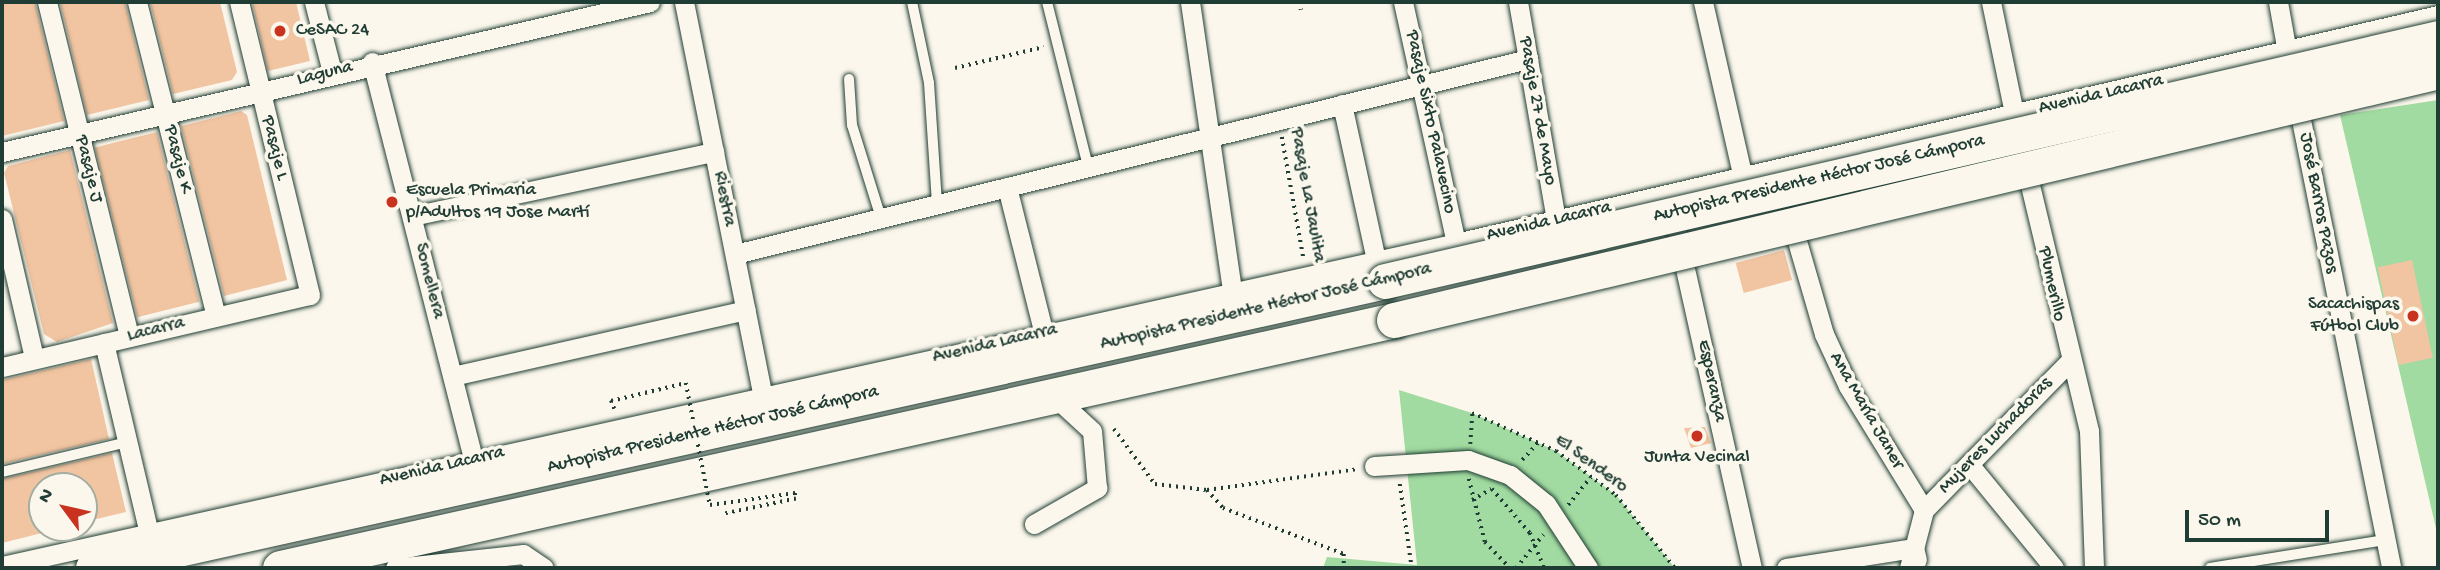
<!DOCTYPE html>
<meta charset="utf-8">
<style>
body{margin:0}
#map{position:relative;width:2440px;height:570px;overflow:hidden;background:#fbf7ec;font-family:"Gochi Hand",sans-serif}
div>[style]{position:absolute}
.green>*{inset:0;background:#a2dba1}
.building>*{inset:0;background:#f2c5a2;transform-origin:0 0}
.path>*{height:3.5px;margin-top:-1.75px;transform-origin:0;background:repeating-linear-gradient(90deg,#1f3d34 0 2px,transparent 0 7px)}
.roads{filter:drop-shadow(0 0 2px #1f3d34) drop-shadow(0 0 2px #1f3d34)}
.lane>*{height:10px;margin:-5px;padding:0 5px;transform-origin:5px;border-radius:5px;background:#fbf7ec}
.street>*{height:19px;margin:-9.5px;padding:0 9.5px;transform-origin:9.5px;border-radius:9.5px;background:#fbf7ec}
.highway>*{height:35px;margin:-17.5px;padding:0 17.5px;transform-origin:17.5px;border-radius:17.5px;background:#fbf7ec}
.path-bridge>*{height:3.5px;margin-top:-1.75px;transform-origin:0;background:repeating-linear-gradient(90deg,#1f3d34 0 2px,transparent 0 7px)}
.bridges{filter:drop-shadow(0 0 2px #1f3d34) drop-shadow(0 0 2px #1f3d34)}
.highway-bridge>*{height:35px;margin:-17.5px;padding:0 17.5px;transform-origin:17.5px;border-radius:17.5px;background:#fbf7ec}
.dots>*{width:19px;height:19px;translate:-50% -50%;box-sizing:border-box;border:4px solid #fbf7ec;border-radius:50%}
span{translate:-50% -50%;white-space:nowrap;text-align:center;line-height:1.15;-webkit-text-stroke:7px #fbf7ec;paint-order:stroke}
.poi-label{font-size:19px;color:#1f3d34}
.left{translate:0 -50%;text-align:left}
.right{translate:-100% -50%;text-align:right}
.street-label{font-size:19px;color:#1f3d34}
.frame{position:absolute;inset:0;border:4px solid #1f3d34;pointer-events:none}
.north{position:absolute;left:28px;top:472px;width:70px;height:70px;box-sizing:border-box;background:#fbf7ec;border:2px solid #a3ada2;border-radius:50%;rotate:303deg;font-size:19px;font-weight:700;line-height:28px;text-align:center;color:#1f3d34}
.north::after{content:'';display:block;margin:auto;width:24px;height:32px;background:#c8321e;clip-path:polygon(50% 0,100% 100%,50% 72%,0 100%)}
.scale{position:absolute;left:2185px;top:510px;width:144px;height:32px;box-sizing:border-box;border:4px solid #1f3d34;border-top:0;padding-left:9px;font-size:21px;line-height:24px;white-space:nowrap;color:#1f3d34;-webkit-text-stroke:5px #fbf7ec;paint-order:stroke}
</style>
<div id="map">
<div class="green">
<i style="clip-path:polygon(2438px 100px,2438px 537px,2340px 115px)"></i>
<i style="clip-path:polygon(1399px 390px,1472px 413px,1556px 451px,1616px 495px,1675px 568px,1323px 568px,1327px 557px,1417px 565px)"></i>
</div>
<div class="building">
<i style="clip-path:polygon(2px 2px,35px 2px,64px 121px,2px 136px)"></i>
<i style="clip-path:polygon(60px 2px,125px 2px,149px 100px,87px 115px)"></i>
<i style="clip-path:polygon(150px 2px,220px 2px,237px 72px,232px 80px,173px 94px)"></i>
<i style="clip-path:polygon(252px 2px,296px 2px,310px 61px,268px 71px)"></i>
<i style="clip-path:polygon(241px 111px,247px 115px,287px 280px,224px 296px,181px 126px)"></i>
<i style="left:157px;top:132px;width:175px;height:64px;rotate:76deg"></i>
<i style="clip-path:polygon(70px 150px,113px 323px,57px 342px,44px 334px,4px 173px,8px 166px)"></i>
<i style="left:1784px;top:250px;width:31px;height:50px;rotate:75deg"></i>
<i style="left:2412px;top:260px;width:100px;height:35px;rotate:78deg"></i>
<i style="clip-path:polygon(91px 359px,109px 439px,2px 464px,2px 380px)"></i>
<i style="clip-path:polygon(1705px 427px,1711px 443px,1691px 448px,1684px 428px)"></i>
<i style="clip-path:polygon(112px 453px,126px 512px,84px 522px,84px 486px,42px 486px,42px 533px,2px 543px,2px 479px)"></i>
</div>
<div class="path">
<i style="left:1300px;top:2px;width:8px;rotate:83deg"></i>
<i style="left:955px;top:68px;width:91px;rotate:-13.3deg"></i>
<i style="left:1282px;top:137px;width:125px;rotate:79.9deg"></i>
<i style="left:614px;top:409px;width:9px;rotate:-111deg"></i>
<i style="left:611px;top:401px;width:77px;rotate:-13.5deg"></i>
<i style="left:1114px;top:429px;width:69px;rotate:53.3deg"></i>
<i style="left:1155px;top:484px;width:52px;rotate:6.6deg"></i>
<i style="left:1207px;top:490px;width:152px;rotate:-7.9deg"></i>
<i style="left:1470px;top:444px;width:31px;rotate:-86deg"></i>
<i style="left:1472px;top:413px;width:92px;rotate:24.3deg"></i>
<i style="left:1556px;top:451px;width:74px;rotate:36.3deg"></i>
<i style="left:1616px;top:495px;width:94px;rotate:51.1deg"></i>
<i style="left:1522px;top:460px;width:23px;rotate:-47deg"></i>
<i style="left:1469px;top:479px;width:65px;rotate:75.7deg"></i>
<i style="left:1485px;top:542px;width:36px;rotate:46deg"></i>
<i style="left:1400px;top:484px;width:85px;rotate:81.9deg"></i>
<i style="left:1492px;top:489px;width:58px;rotate:49.2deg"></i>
<i style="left:1530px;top:533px;width:38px;rotate:68deg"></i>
<i style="left:1207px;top:490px;width:24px;rotate:48deg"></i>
<i style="left:1223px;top:508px;width:129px;rotate:20.8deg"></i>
<i style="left:1344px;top:554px;width:14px;rotate:90deg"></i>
<i style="left:1472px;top:500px;width:22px;rotate:-30deg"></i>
<i style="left:710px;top:505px;width:86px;rotate:-8deg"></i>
<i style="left:795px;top:493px;width:6px;rotate:81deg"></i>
<i style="left:796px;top:499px;width:74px;rotate:168.2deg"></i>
<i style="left:1568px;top:505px;width:36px;rotate:-51deg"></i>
<i style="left:1516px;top:568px;width:43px;rotate:-50.7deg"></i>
</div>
<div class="roads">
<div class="lane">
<i style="left:912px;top:2px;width:83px;rotate:78.1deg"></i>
<i style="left:929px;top:83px;width:121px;rotate:86.2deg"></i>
<i style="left:1047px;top:2px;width:170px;rotate:76deg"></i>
<i style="left:849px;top:79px;width:46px;rotate:86.3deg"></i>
<i style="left:852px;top:125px;width:97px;rotate:72.7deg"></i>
<i style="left:2px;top:472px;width:130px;rotate:-13.4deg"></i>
<i style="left:2210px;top:568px;width:177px;rotate:-9.1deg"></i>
</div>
<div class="street">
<i style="left:47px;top:2px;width:345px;rotate:76.2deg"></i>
<i style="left:137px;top:2px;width:324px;rotate:75.9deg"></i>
<i style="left:314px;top:2px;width:72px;rotate:75.6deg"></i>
<i style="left:684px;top:2px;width:402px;rotate:78.7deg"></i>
<i style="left:1190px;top:2px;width:292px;rotate:81.7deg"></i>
<i style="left:1403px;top:2px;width:247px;rotate:77.6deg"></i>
<i style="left:1518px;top:2px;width:221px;rotate:80.1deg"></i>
<i style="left:1703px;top:2px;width:180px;rotate:77.2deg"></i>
<i style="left:1991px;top:2px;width:129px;rotate:78.3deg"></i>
<i style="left:2278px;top:2px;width:62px;rotate:79.8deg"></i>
<i style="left:372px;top:62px;width:410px;rotate:75.7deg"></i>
<i style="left:2296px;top:95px;width:482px;rotate:78.6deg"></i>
<i style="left:1342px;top:104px;width:160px;rotate:77.7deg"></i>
<i style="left:2px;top:152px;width:665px;rotate:-13.03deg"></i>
<i style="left:2024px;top:160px;width:279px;rotate:76.5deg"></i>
<i style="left:2089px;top:431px;width:137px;rotate:87.9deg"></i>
<i style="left:1007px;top:187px;width:152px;rotate:75.9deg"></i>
<i style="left:1671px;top:206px;width:371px;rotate:77.4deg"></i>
<i style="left:412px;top:216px;width:309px;rotate:-12deg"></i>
<i style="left:1790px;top:217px;width:122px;rotate:73.8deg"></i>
<i style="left:1824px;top:334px;width:57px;rotate:65.2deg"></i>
<i style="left:1848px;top:386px;width:145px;rotate:58.5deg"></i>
<i style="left:1924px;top:510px;width:60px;rotate:104.5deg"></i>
<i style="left:2px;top:219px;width:143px;rotate:77deg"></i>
<i style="left:735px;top:254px;width:817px;rotate:-13.82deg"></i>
<i style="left:104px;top:343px;width:196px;rotate:76.7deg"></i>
<i style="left:2px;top:367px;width:316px;rotate:-13.2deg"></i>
<i style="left:310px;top:295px;width:301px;rotate:-103.6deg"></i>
<i style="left:453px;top:376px;width:300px;rotate:-12.7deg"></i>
<i style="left:1969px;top:464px;width:134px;rotate:50.7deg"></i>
<i style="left:1374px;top:466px;width:94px;rotate:-3.7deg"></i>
<i style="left:1468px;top:460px;width:45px;rotate:19.7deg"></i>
<i style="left:1510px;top:475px;width:46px;rotate:38.9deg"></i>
<i style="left:1546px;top:504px;width:77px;rotate:56.7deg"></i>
<i style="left:1924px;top:510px;width:206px;rotate:-45.6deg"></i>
<i style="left:1034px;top:524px;width:73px;rotate:-29.7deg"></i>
<i style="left:1097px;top:488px;width:57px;rotate:-95deg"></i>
<i style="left:1092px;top:431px;width:52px;rotate:-137.4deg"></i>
<i style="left:2px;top:566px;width:1489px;rotate:-12.52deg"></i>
<i style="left:1456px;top:243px;width:1008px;rotate:-13.07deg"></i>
<i style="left:395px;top:568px;width:129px;rotate:-6.2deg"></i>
<i style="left:523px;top:554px;width:25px;rotate:34deg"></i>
<i style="left:1786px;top:568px;width:130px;rotate:-8.9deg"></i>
<i style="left:1914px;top:548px;width:12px;rotate:76deg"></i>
</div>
<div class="highway">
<i style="left:93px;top:568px;width:1323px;rotate:-12.52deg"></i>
<i style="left:280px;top:568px;width:1141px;rotate:-12.55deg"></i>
</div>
</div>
<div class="path-bridge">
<i style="left:686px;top:383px;width:124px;rotate:78.9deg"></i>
</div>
<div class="bridges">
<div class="highway-bridge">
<i style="left:1385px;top:281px;width:1081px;rotate:-12.99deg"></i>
<i style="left:1394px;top:320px;width:1073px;rotate:-13.41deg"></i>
</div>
</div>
<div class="dots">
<i style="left:280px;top:31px;background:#c8321e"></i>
<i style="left:392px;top:202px;background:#c8321e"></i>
<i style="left:2413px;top:316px;background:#c8321e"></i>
<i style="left:1697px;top:436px;background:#c8321e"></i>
</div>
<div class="poi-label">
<span class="left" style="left:296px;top:31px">CeSAC 24</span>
<span class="left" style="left:406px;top:202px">Escuela Primaria<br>p/Adultos 19 Jose Martí</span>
<span class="right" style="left:2399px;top:316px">Sacachispas<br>Fútbol Club</span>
<span style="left:1697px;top:458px">Junta Vecinal</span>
</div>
<div class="street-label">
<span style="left:325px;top:74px;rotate:-14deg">Laguna</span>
<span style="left:2101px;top:95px;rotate:-13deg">Avenida Lacarra</span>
<span style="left:1537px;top:111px;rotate:80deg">Pasaje 27 de Mayo</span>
<span style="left:1430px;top:122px;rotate:78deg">Pasaje Sixto Palavecino</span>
<span style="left:274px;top:148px;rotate:76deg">Pasaje L</span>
<span style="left:177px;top:159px;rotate:76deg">Pasaje K</span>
<span style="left:88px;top:169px;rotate:76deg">Pasaje J</span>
<span style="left:1819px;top:179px;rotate:-13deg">Autopista Presidente Héctor José Cámpora</span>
<span style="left:1307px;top:195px;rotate:80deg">Pasaje La Jaulita</span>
<span style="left:724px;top:199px;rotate:79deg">Riestra</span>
<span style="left:2318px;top:203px;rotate:79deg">José Barros Pazos</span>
<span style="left:1549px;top:222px;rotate:-13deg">Avenida Lacarra</span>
<span style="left:429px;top:281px;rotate:76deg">Somellera</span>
<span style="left:2051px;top:284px;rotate:78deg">Plumerillo</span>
<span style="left:1266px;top:307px;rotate:-13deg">Autopista Presidente Héctor José Cámpora</span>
<span style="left:156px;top:330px;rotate:-14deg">Lacarra</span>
<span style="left:995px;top:344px;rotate:-13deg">Avenida Lacarra</span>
<span style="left:1711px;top:381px;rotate:78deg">Esperanza</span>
<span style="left:1866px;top:411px;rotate:60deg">Ana María Janer</span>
<span style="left:713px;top:430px;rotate:-13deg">Autopista Presidente Héctor José Cámpora</span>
<span style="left:1996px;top:436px;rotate:-46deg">Mujeres Luchadoras</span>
<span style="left:1591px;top:464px;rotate:36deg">El Sendero</span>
<span style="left:442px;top:467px;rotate:-13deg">Avenida Lacarra</span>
</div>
<div class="frame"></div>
<div class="north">N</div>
<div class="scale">50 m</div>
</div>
